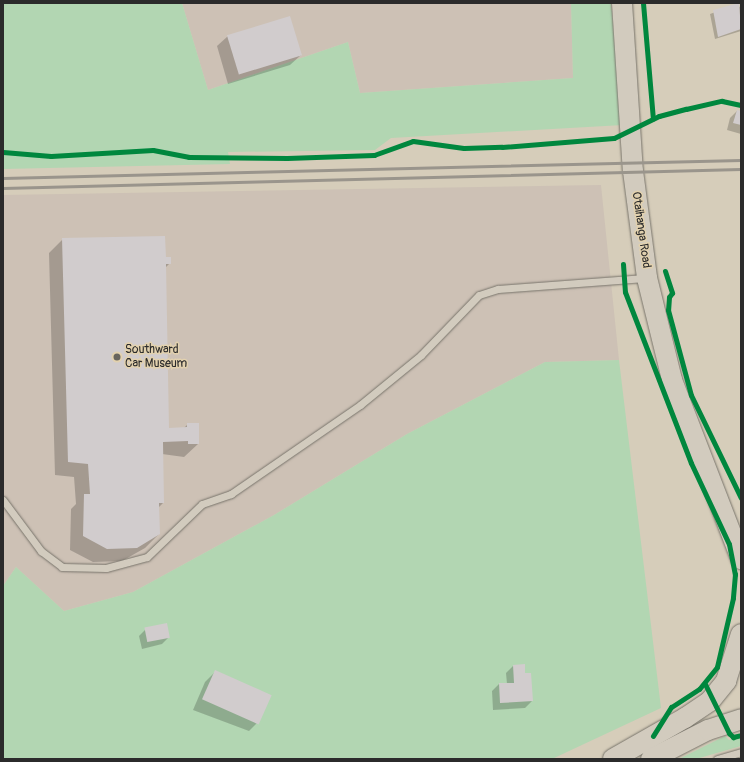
<!DOCTYPE html>
<style>
body{margin:0}
#map{position:relative;width:744px;height:762px;overflow:hidden;background:#d6cdba;font-family:Pangolin,sans-serif}
div>[style]{position:absolute}
.built>*{inset:0;background:#cdc1b5}
.green>*{inset:0;background:#b2d6b2}
.shadow>*{inset:0;background:#0003}
.building>*{inset:0;background:#d1cccd;transform-origin:0 0}
.roads{filter:drop-shadow(0 0 1px #78746b) drop-shadow(0 0 1px #78746b)}
.lane>*{height:7px;margin:-3.5px;padding:0 3.5px;transform-origin:3.5px;border-radius:3.5px;background:#d2cbbe}
.secondary>*{height:20px;margin:-10px;padding:0 10px;transform-origin:10px;border-radius:10px;background:#d2cbbe}
.rail>*{height:3px;margin:-1.5px;padding:0 1.5px;transform-origin:1.5px;border-radius:1.5px;background:#9a958c}
.cycleway>*{height:5px;margin:-2.5px;padding:0 2.5px;transform-origin:2.5px;border-radius:2.5px;background:#00873e}
.dots>*{width:11px;height:11px;translate:-50% -50%;box-sizing:border-box;border:2px solid #e2d1ae;border-radius:50%}
span{translate:-50% -50%;white-space:nowrap;text-align:center;line-height:1.15;-webkit-text-stroke:3px #e2d1ae;paint-order:stroke}
.street-label{font-size:12px;color:#2b2b2b}
.poi-label{font-size:12px;color:#2b2b2b}
.left{translate:0 -50%;text-align:left}
.frame{position:absolute;inset:0;border:4px solid #2b2b2b;pointer-events:none}
</style>
<div id="map">
<div class="built">
<i style="clip-path:polygon(182px 3px,571px 3px,573px 78px,360px 93px,348px 42px,208px 90px)"></i>
<i style="clip-path:polygon(601px 185px,619px 360px,545px 362px,407px 434px,274px 515px,133px 592px,64px 611px,16px 567px,3px 586px,3px 195px)"></i>
</div>
<div class="green">
<i style="clip-path:polygon(3px 3px,182px 3px,208px 90px,348px 42px,360px 93px,573px 78px,571px 3px,611px 3px,623px 125px,391px 138px,375px 150px,228px 152px,230px 164px,3px 169px)"></i>
<i style="clip-path:polygon(619px 360px,661px 708px,552px 759px,3px 759px,3px 586px,16px 567px,64px 611px,133px 592px,274px 515px,407px 434px,545px 362px)"></i>
<i style="clip-path:polygon(725px 736px,729px 740px,741px 736px,741px 746px,696px 759px,679px 759px)"></i>
</div>
<div class="shadow">
<i style="clip-path:polygon(738px 4px,739px 7px,741px 6px,741px 31px,715px 39px,710px 14px)"></i>
<i style="clip-path:polygon(228px 36px,301px 55px,290px 65px,228px 84px,217px 46px)"></i>
<i style="clip-path:polygon(737px 111px,741px 112px,741px 134px,727px 130px,730px 118px)"></i>
<i style="clip-path:polygon(63px 239px,165px 258px,170px 263px,165px 268px,168px 429px,184px 428px,188px 424px,198px 444px,184px 457px,162px 454px,163px 503px,158px 508px,159px 534px,145px 548px,122px 561px,93px 562px,70px 550px,71px 509px,76px 504px,74px 477px,55px 475px,49px 253px)"></i>
<i style="clip-path:polygon(146px 629px,169px 637px,162px 644px,142px 649px,139px 636px)"></i>
<i style="clip-path:polygon(513px 666px,524px 674px,532px 701px,525px 708px,493px 710px,492px 691px,499px 684px,507px 684px,506px 673px)"></i>
<i style="clip-path:polygon(215px 672px,260px 720px,249px 731px,193px 710px,205px 682px)"></i>
</div>
<div class="building">
<i style="clip-path:polygon(739px 3px,741px 29px,718px 37px,713px 10px)"></i>
<i style="left:290px;top:16px;width:41px;height:66px;rotate:73deg"></i>
<i style="clip-path:polygon(737px 110px,741px 111px,741px 125px,733px 123px)"></i>
<i style="clip-path:polygon(165px 236px,166px 257px,171px 257px,171px 264px,166px 264px,169px 428px,187px 427px,187px 423px,199px 423px,199px 444px,188px 444px,188px 441px,163px 442px,164px 503px,159px 503px,160px 534px,137px 548px,107px 549px,83px 536px,84px 494px,90px 494px,88px 464px,68px 462px,62px 238px)"></i>
<i style="left:167px;top:623px;width:15px;height:23px;rotate:79deg"></i>
<i style="clip-path:polygon(525px 664px,525px 673px,531px 673px,533px 701px,500px 703px,499px 683px,514px 683px,513px 665px)"></i>
<i style="left:215px;top:670px;width:62px;height:32px;rotate:24deg"></i>
</div>
<div class="roads">
<div class="lane">
<i style="left:3px;top:500px;width:64px;rotate:53.3deg"></i>
<i style="left:41px;top:551px;width:26px;rotate:37deg"></i>
<i style="left:62px;top:567px;width:44px;rotate:1.3deg"></i>
<i style="left:106px;top:568px;width:42px;rotate:-15deg"></i>
<i style="left:147px;top:557px;width:76px;rotate:-43.9deg"></i>
<i style="left:202px;top:504px;width:31px;rotate:-19deg"></i>
<i style="left:231px;top:494px;width:157px;rotate:-34.6deg"></i>
<i style="left:360px;top:405px;width:79px;rotate:-39.3deg"></i>
<i style="left:421px;top:355px;width:83px;rotate:-46deg"></i>
<i style="left:479px;top:295px;width:20px;rotate:-18deg"></i>
<i style="left:498px;top:289px;width:147px;rotate:-4.3deg"></i>
<i style="left:717px;top:759px;width:25px;rotate:-16deg"></i>
</div>
<div class="secondary">
<i style="left:622px;top:3px;width:168px;rotate:86.3deg"></i>
<i style="left:633px;top:171px;width:108px;rotate:82.5deg"></i>
<i style="left:647px;top:278px;width:105px;rotate:76.2deg"></i>
<i style="left:672px;top:380px;width:192px;rotate:68.9deg"></i>
<i style="left:613px;top:759px;width:83px;rotate:-29.7deg"></i>
<i style="left:685px;top:718px;width:30px;rotate:-34deg"></i>
<i style="left:710px;top:701px;width:26px;rotate:-51deg"></i>
<i style="left:726px;top:681px;width:49px;rotate:-72.3deg"></i>
<i style="left:651px;top:759px;width:64px;rotate:-27deg"></i>
<i style="left:708px;top:730px;width:35px;rotate:-18deg"></i>
</div>
</div>
<div class="rail">
<i style="left:3px;top:178px;width:738px;rotate:-1.4deg"></i>
<i style="left:3px;top:188px;width:738px;rotate:-1.47deg"></i>
</div>
<div class="cycleway">
<i style="left:643px;top:3px;width:116px;rotate:85.1deg"></i>
<i style="left:3px;top:152px;width:48px;rotate:4.8deg"></i>
<i style="left:51px;top:156px;width:102px;rotate:-3.4deg"></i>
<i style="left:153px;top:150px;width:37px;rotate:11deg"></i>
<i style="left:189px;top:157px;width:98px;rotate:0.6deg"></i>
<i style="left:287px;top:158px;width:87px;rotate:-2deg"></i>
<i style="left:374px;top:155px;width:41px;rotate:-19.7deg"></i>
<i style="left:413px;top:141px;width:51px;rotate:7.8deg"></i>
<i style="left:464px;top:148px;width:38px;rotate:-2deg"></i>
<i style="left:502px;top:147px;width:112px;rotate:-4.6deg"></i>
<i style="left:614px;top:138px;width:50px;rotate:-26.1deg"></i>
<i style="left:659px;top:116px;width:28px;rotate:-15deg"></i>
<i style="left:686px;top:109px;width:37px;rotate:-13deg"></i>
<i style="left:722px;top:101px;width:19px;rotate:12deg"></i>
<i style="left:623px;top:264px;width:28px;rotate:86deg"></i>
<i style="left:625px;top:292px;width:183px;rotate:68.9deg"></i>
<i style="left:691px;top:463px;width:89px;rotate:64.9deg"></i>
<i style="left:729px;top:544px;width:31px;rotate:79deg"></i>
<i style="left:735px;top:574px;width:24px;rotate:95deg"></i>
<i style="left:733px;top:598px;width:71px;rotate:103.1deg"></i>
<i style="left:717px;top:667px;width:28px;rotate:129deg"></i>
<i style="left:699px;top:689px;width:33px;rotate:147deg"></i>
<i style="left:671px;top:707px;width:34px;rotate:122deg"></i>
<i style="left:665px;top:271px;width:23px;rotate:72deg"></i>
<i style="left:672px;top:293px;width:5px;rotate:127deg"></i>
<i style="left:669px;top:297px;width:13px;rotate:94deg"></i>
<i style="left:668px;top:310px;width:88px;rotate:74.9deg"></i>
<i style="left:691px;top:395px;width:114px;rotate:64.1deg"></i>
<i style="left:705px;top:684px;width:55px;rotate:63.9deg"></i>
<i style="left:729px;top:733px;width:6px;rotate:45deg"></i>
<i style="left:733px;top:737px;width:8px;rotate:-14deg"></i>
</div>
<div class="dots">
<i style="left:117px;top:357px;background:#67645d"></i>
</div>
<div class="street-label">
<span style="left:641px;top:230px;rotate:82deg">Otaihanga Road</span>
</div>
<div class="poi-label">
<span class="left" style="left:125px;top:357px">Southward<br>Car Museum</span>
</div>
<div class="frame"></div>
</div>
